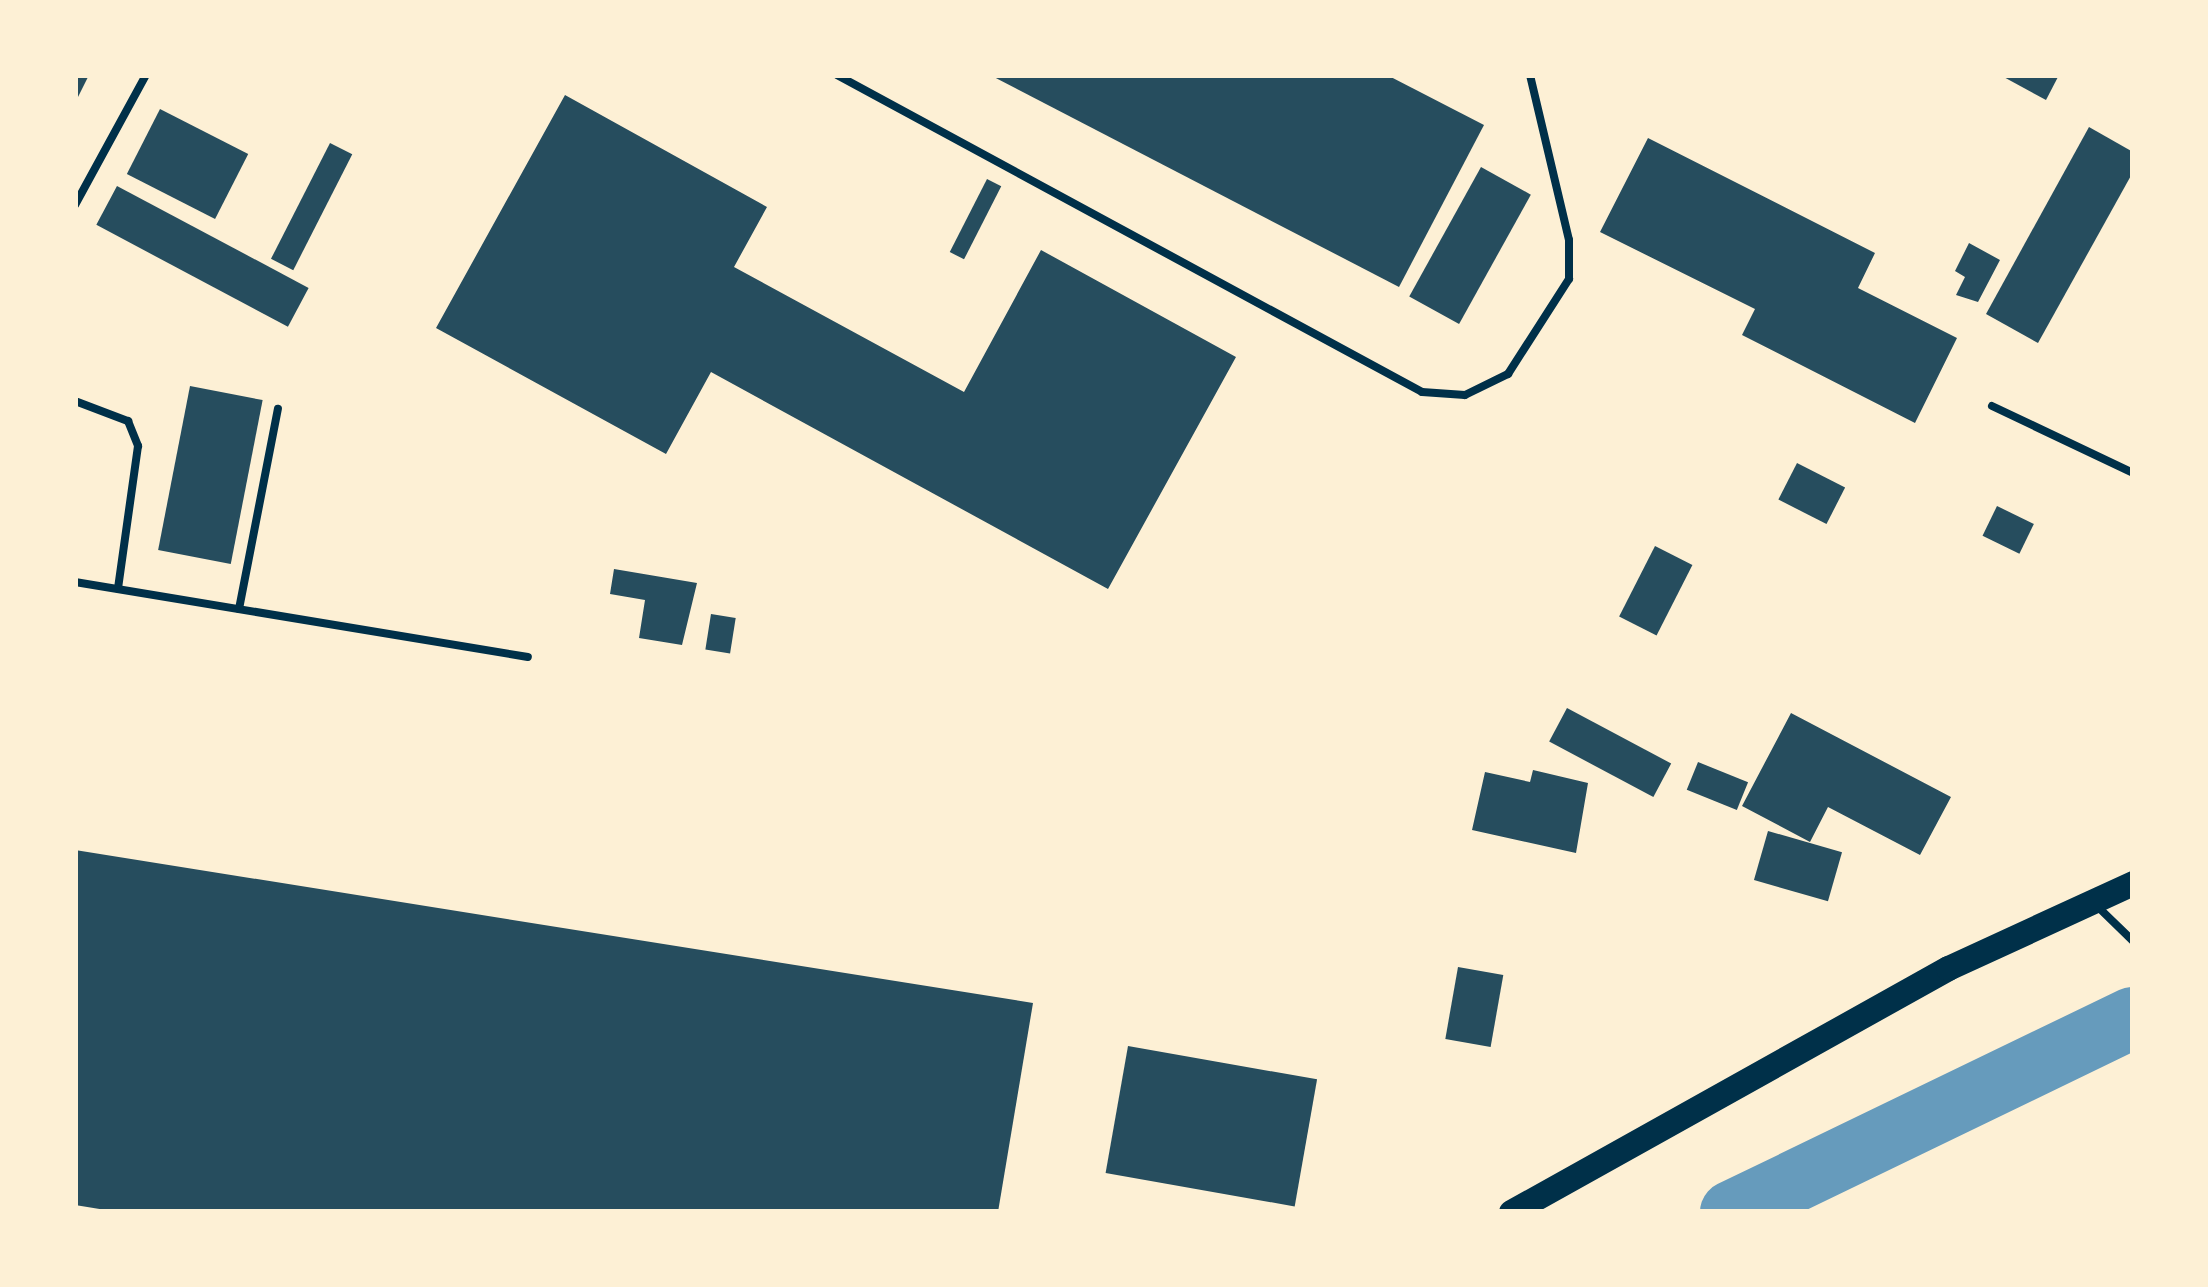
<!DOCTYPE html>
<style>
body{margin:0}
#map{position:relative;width:2208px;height:1287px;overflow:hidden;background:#fdf0d5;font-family:"Space Grotesk",sans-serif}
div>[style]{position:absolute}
.river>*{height:62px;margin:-31px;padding:0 31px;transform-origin:31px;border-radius:31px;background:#669bbc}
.building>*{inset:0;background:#264d5e;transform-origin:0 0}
.service>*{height:8px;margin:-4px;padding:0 4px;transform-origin:4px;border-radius:4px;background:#003049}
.primary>*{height:25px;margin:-12.5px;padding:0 12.5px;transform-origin:12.5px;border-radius:12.5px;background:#003049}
span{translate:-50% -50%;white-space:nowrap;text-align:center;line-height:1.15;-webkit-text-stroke:8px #fdf0d5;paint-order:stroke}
.frame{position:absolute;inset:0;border:78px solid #fdf0d5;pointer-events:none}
</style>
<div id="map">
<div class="river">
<i style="left:1731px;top:1212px;width:446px;rotate:-25.8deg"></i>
</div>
<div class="building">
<i style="clip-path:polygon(75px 75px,89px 75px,75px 103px)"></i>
<i style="clip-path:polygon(990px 75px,1387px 75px,1484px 125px,1399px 287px)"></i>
<i style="clip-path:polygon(2000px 75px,2059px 75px,2046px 100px)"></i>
<i style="clip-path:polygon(565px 95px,767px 207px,734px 267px,964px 392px,1041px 250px,1236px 357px,1108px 589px,711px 372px,666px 454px,436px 328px)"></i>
<i style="left:160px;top:109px;width:99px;height:73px;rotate:27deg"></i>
<i style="clip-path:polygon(2089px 127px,2133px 152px,2133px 172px,2038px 343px,1986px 314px)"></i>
<i style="clip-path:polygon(1648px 138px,1875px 253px,1858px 288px,1957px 338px,1915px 423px,1742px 335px,1755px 309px,1600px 232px)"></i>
<i style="left:330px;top:143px;width:25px;height:130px;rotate:27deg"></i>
<i style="left:1481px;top:167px;width:57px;height:148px;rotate:29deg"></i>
<i style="left:987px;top:179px;width:16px;height:82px;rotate:27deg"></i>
<i style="left:117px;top:186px;width:217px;height:44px;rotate:28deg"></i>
<i style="clip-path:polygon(1969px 243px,2000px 260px,1978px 302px,1956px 295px,1965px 277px,1955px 271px)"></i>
<i style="left:190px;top:386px;width:74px;height:167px;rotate:11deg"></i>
<i style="left:1797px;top:463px;width:54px;height:41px;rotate:27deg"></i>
<i style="left:1997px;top:506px;width:41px;height:33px;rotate:26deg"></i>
<i style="left:1655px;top:546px;width:42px;height:79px;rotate:27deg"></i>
<i style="clip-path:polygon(614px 569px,697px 583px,682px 645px,639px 638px,645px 600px,610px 594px)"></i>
<i style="left:711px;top:614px;width:25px;height:36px;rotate:9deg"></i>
<i style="left:1567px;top:708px;width:118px;height:38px;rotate:28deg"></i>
<i style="clip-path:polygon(1791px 713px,1951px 797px,1920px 855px,1828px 807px,1810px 842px,1742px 806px)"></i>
<i style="left:1698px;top:762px;width:54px;height:30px;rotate:22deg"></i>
<i style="clip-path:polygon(1533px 770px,1588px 783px,1576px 853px,1472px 830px,1485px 772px,1530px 782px)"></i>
<i style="left:1768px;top:831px;width:77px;height:51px;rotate:16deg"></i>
<i style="clip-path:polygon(75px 850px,1033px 1003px,998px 1212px,118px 1212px,75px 1205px)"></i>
<i style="left:1458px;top:967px;width:46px;height:73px;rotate:10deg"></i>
<i style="left:1128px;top:1046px;width:192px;height:129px;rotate:10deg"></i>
</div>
<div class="service">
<i style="left:837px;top:75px;width:665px;rotate:28.45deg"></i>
<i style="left:1422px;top:392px;width:43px;rotate:4deg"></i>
<i style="left:1465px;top:395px;width:48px;rotate:-26deg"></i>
<i style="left:1508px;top:374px;width:113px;rotate:-57.3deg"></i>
<i style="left:1569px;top:279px;width:39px;rotate:-90deg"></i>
<i style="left:1569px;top:240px;width:170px;rotate:-103.3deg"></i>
<i style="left:75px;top:205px;width:148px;rotate:-61.4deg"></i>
<i style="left:75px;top:401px;width:57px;rotate:20.7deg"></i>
<i style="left:128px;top:421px;width:27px;rotate:68deg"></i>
<i style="left:138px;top:446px;width:144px;rotate:98deg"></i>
<i style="left:1992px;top:406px;width:156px;rotate:25.4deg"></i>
<i style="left:75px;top:582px;width:459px;rotate:9.4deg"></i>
<i style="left:239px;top:609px;width:204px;rotate:-79deg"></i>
<i style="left:2098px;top:907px;width:49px;rotate:44.2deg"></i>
</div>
<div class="primary">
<i style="left:1511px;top:1212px;width:501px;rotate:-29.18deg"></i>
<i style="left:1948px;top:968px;width:204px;rotate:-24.7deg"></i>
</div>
<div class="frame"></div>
</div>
